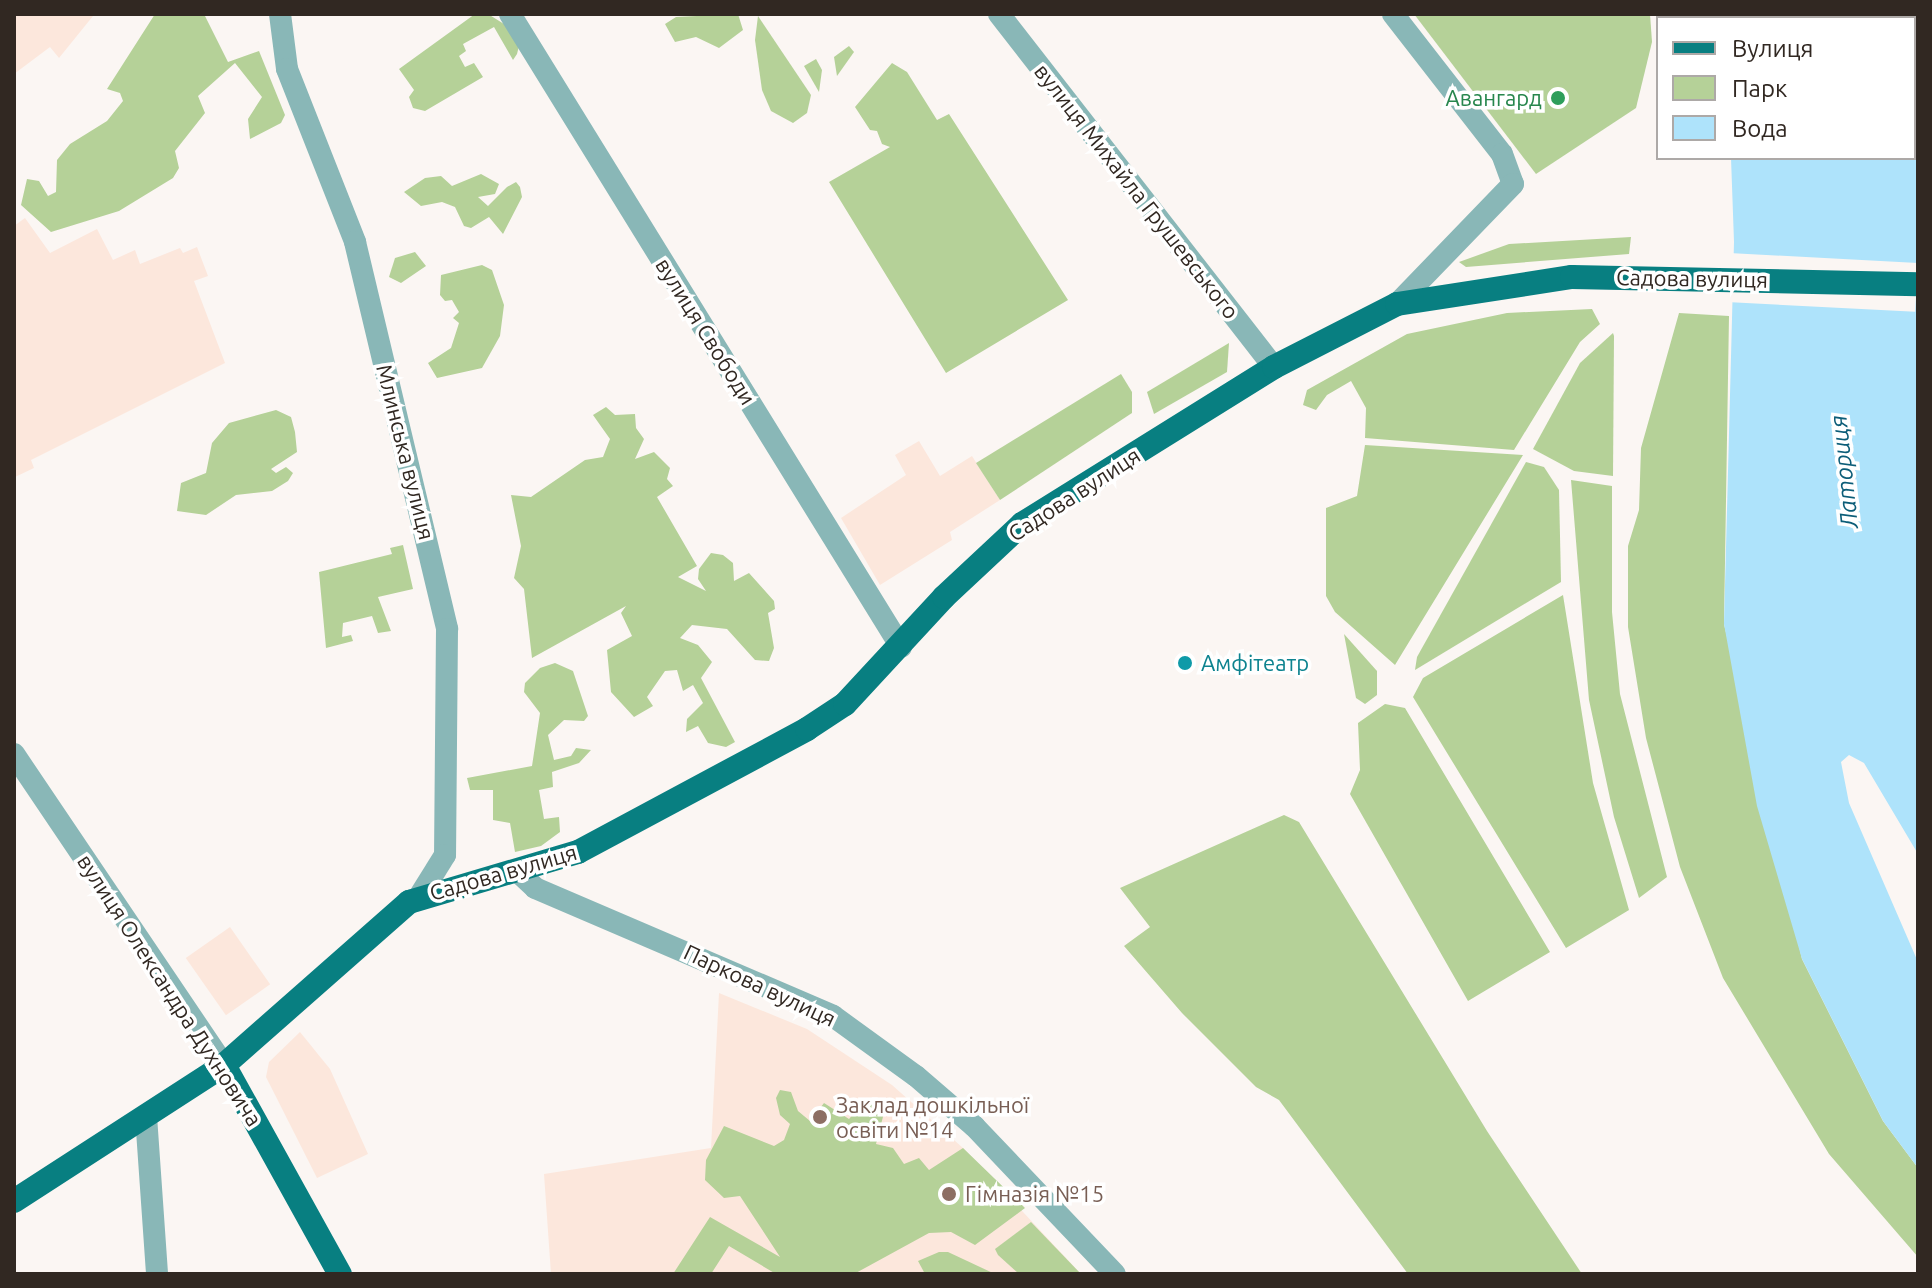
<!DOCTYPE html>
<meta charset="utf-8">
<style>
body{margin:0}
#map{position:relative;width:1932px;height:1288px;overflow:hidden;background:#fbf6f3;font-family:Ubuntu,sans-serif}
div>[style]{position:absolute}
.built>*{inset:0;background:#fce7dc;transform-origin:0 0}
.green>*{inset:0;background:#b5d198}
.water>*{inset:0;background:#aee3fb}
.pier>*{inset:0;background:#fbf6f3;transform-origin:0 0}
.minor>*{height:22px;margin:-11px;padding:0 11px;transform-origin:11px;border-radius:11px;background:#89b7b7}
.major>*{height:24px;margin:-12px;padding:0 12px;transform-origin:12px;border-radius:12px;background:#087f81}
.dots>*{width:22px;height:22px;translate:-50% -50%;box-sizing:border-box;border:4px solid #fff;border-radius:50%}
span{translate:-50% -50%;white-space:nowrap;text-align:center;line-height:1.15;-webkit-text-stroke:7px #fff;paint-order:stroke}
.leisure-label{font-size:22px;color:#27864d}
.right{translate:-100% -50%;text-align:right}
.street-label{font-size:22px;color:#312822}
.culture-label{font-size:22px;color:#0d838f}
.left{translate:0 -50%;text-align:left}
.education-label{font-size:22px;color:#785e54}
.water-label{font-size:24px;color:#0c5d78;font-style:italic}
.frame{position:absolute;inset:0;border:16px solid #312822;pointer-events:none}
.legend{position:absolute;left:1656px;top:16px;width:260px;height:144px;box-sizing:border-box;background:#fff;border:2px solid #ada9a7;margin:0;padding:10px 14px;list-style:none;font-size:24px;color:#312822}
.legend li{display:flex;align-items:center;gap:16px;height:40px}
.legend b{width:40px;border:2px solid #ada9a7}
</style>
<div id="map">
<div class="built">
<i style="clip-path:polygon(14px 14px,91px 14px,93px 16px,59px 58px,50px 47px,14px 74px)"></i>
<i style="clip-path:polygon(25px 218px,50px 253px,97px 229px,113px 260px,135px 250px,140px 264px,180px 248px,183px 253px,197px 247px,208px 276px,194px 281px,225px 363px,31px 460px,34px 468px,15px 477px,14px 226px)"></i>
<i style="clip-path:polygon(919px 441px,940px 476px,972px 456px,1000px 500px,950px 532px,952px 540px,880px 585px,841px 518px,906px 475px,895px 455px)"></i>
<i style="left:230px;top:927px;width:70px;height:54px;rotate:55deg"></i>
<i style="clip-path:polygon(719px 993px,807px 1029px,892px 1085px,963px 1148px,1081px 1274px,551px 1274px,544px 1174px,711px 1148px)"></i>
<i style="clip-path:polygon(300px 1032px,330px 1069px,368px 1154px,317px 1178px,266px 1077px,269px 1062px)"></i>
</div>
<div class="green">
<i style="clip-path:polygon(155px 14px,204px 14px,228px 62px,259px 51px,285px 115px,281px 123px,250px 139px,248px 119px,262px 97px,235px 63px,198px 96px,205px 113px,175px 151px,179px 168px,173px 178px,119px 211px,51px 232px,21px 205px,27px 179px,39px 181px,48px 196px,56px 192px,57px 160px,70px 144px,107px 121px,123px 101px,120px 93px,107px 89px)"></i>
<i style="clip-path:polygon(475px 14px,488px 14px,504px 24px,519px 46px,517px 54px,513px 60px,494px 27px,463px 44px,466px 51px,459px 56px,465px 67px,474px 63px,483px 77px,425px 111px,413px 108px,409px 97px,414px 90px,399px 69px)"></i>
<i style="clip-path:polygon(738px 14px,743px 30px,719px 48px,696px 37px,675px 42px,665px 24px,676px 17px)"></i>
<i style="clip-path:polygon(1414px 14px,1650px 14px,1652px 42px,1636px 108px,1536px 174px)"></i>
<i style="clip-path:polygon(758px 16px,811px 95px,807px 113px,793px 123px,771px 111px,762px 90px,755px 40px)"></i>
<i style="clip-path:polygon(849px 46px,854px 52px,837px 76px,834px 57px)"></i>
<i style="clip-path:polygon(816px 59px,822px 70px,819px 92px,804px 66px)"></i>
<i style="clip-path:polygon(892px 63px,907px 72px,937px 120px,949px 114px,1068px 300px,946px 373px,829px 182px,890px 147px,882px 144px,877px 131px,870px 130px,855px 107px)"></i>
<i style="clip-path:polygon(481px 174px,499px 184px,495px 194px,478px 197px,488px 206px,507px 187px,516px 182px,520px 187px,522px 197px,503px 234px,489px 217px,471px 228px,464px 226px,455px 207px,442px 202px,421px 206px,404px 192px,425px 178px,441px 176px,452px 186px)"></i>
<i style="clip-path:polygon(1631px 237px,1629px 254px,1466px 267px,1459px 262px,1509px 244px)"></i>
<i style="clip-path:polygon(415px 252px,426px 266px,401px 283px,389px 277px,395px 258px)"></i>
<i style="clip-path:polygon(482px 265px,492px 270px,504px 305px,500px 336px,482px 368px,437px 378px,428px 363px,451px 348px,459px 323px,453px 318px,459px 312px,452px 300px,445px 301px,440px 295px,441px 275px)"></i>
<i style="clip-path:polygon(1592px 309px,1600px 324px,1580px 342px,1514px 450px,1365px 438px,1366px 408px,1351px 381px,1327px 395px,1316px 410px,1303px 405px,1307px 390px,1407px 334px,1507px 313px)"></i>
<i style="clip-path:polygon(1679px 313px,1729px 316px,1724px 624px,1802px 959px,1883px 1121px,1918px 1168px,1918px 1257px,1829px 1154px,1723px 978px,1680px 867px,1646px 738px,1628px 627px,1628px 546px,1639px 510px,1641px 448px)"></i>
<i style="clip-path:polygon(1613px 333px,1614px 336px,1613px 476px,1574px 471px,1533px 449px,1580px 363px)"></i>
<i style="clip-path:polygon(1229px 343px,1227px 372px,1154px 414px,1147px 392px)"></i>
<i style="clip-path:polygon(1121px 374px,1132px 392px,1132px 413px,1000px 500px,976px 463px)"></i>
<i style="clip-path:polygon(606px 407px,615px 415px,635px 414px,636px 428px,644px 439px,635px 459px,654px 452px,670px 468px,667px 479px,673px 486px,657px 497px,697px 566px,678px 577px,706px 591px,698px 579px,699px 569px,711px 553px,723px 555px,733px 563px,734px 581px,749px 573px,774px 601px,775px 609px,768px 613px,774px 648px,769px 661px,755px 660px,727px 629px,692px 625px,680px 638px,698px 645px,712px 662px,701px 678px,735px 742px,726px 747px,708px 743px,698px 726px,686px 732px,687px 719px,703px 703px,693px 685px,683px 691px,677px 670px,665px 671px,647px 697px,653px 706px,634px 717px,611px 692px,607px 650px,632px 636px,621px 613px,626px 606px,532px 658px,524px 589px,514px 578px,521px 546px,511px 495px,531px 497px,585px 460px,603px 457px,610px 439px,593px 415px)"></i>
<i style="clip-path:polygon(276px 410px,291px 417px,295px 432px,297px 452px,271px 469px,276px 473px,286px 467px,293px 473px,288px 481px,272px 491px,236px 495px,206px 515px,177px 511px,181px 483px,206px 473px,212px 443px,229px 423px)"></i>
<i style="clip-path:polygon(1365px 445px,1523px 455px,1395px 665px,1335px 612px,1326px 596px,1326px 508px,1357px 496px)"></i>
<i style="clip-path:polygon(1526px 462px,1544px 467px,1559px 490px,1561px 582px,1415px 670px,1417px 657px)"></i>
<i style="clip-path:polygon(1571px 480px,1612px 486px,1612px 612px,1620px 694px,1667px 877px,1639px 898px,1614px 817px,1589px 700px)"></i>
<i style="clip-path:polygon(403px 545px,413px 589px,378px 597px,391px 631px,378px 633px,372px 616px,343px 623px,342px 637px,351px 635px,353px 641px,326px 648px,319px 572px,392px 554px,390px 548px)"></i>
<i style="clip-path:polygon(1563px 595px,1593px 783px,1629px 910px,1566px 948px,1413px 697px,1423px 678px)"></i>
<i style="clip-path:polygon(1344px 634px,1377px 671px,1377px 695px,1365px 704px,1356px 698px)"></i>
<i style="clip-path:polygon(555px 663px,573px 671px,588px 716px,584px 721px,564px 720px,548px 735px,554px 760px,571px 756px,576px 748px,591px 750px,579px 763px,552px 772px,553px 787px,539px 790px,544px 819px,559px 817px,560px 832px,541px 846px,515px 852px,510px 823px,493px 820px,493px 790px,470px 790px,467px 778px,532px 766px,540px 713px,524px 692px,525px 683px,540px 668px)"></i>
<i style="clip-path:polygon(1385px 704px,1405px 708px,1550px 952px,1468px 1001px,1350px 794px,1360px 770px,1358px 723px)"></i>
<i style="clip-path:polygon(1284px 815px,1299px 822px,1487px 1131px,1582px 1274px,1408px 1274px,1279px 1100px,1256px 1087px,1182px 1013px,1124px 946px,1150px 927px,1120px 888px)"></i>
<i style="clip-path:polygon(780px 1090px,791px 1092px,798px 1111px,810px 1121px,824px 1103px,849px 1119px,865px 1101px,877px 1101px,885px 1109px,876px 1144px,893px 1148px,904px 1164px,919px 1158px,929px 1170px,963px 1148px,1025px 1208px,975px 1245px,951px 1232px,929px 1233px,854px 1274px,776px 1274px,729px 1246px,711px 1274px,673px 1274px,710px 1217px,780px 1257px,740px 1196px,724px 1198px,705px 1180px,706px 1160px,724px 1126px,774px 1146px,784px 1140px,790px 1124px,780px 1115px,776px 1098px)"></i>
<i style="clip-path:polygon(1031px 1222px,1081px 1274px,1019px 1274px,998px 1255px,995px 1249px)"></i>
<i style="clip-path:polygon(939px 1252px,948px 1252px,995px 1274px,925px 1274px,918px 1261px)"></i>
</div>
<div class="water">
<i style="clip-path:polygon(1726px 14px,1918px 14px,1918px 854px,1864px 763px,1849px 755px,1841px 762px,1849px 803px,1918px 962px,1918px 1168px,1883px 1121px,1802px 959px,1757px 806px,1724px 624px,1734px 242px,1731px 158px,1914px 158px,1914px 18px)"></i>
</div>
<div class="pier">
<i style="left:1729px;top:253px;width:189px;height:49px;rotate:3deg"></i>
</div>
<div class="minor">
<i style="left:280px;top:14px;width:55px;rotate:82.7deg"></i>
<i style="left:287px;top:69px;width:186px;rotate:68.5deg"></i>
<i style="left:355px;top:242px;width:398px;rotate:76.6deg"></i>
<i style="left:447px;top:629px;width:226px;rotate:90.5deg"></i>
<i style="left:445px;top:855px;width:49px;rotate:121.8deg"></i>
<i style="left:510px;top:14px;width:744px;rotate:58.3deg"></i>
<i style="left:999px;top:14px;width:447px;rotate:52.1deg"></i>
<i style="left:1393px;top:14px;width:177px;rotate:52.1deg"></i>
<i style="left:1502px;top:154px;width:32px;rotate:70deg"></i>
<i style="left:1513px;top:184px;width:167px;rotate:134deg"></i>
<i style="left:14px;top:754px;width:375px;rotate:56deg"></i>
<i style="left:517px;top:871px;width:25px;rotate:43deg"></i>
<i style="left:535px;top:888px;width:324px;rotate:23.2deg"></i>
<i style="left:833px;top:1016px;width:102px;rotate:35.9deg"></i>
<i style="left:916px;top:1076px;width:77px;rotate:40.8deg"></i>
<i style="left:974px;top:1126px;width:204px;rotate:46.4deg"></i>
<i style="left:146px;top:1116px;width:158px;rotate:86deg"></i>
</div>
<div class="major">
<i style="left:224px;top:1065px;width:239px;rotate:61deg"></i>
<i style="left:14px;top:1201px;width:250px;rotate:-32.9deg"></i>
<i style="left:224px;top:1065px;width:247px;rotate:-41.4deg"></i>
<i style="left:409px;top:902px;width:176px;rotate:-16.5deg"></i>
<i style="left:578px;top:852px;width:260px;rotate:-28.2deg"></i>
<i style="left:807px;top:729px;width:45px;rotate:-33.3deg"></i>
<i style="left:845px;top:704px;width:146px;rotate:-47.2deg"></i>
<i style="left:944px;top:597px;width:107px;rotate:-43.1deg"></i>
<i style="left:1022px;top:524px;width:297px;rotate:-31.9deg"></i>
<i style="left:1274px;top:367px;width:138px;rotate:-27.1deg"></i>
<i style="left:1397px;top:304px;width:177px;rotate:-8.8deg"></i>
<i style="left:1572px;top:277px;width:346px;rotate:1.2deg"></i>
</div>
<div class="dots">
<i style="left:1558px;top:98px;background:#2e9e5b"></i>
<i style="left:1185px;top:663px;background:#0f9aa8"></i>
<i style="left:820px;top:1117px;background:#8d6e63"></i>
<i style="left:949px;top:1194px;background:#8d6e63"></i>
</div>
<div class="leisure-label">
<span class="right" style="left:1542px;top:98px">Авангард</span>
</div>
<div class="street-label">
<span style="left:1137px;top:191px;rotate:52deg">вулиця Михайла Грушевського</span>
<span style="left:1692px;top:278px;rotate:1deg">Садова вулиця</span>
<span style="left:706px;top:331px;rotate:58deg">вулиця Свободи</span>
<span style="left:406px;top:452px;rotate:76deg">Млинська вулиця</span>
<span style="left:1074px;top:494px;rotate:-33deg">Садова вулиця</span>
<span style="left:503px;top:872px;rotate:-16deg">Садова вулиця</span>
<span style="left:760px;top:985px;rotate:25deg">Паркова вулиця</span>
<span style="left:170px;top:990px;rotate:57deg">вулиця Олександра Духновича</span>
</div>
<div class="culture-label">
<span class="left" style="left:1201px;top:663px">Амфітеатр</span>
</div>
<div class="education-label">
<span class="left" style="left:836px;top:1117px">Заклад дошкільної<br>освіти №14</span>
<span class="left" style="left:965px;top:1194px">Гімназія №15</span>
</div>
<div class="water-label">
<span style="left:1844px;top:472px;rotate:-96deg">Латориця</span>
</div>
<div class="frame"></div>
<ul class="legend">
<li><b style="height:10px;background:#087f81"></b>Вулиця</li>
<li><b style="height:22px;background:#b5d198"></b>Парк</li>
<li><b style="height:22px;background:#aee3fb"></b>Вода</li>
</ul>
</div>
